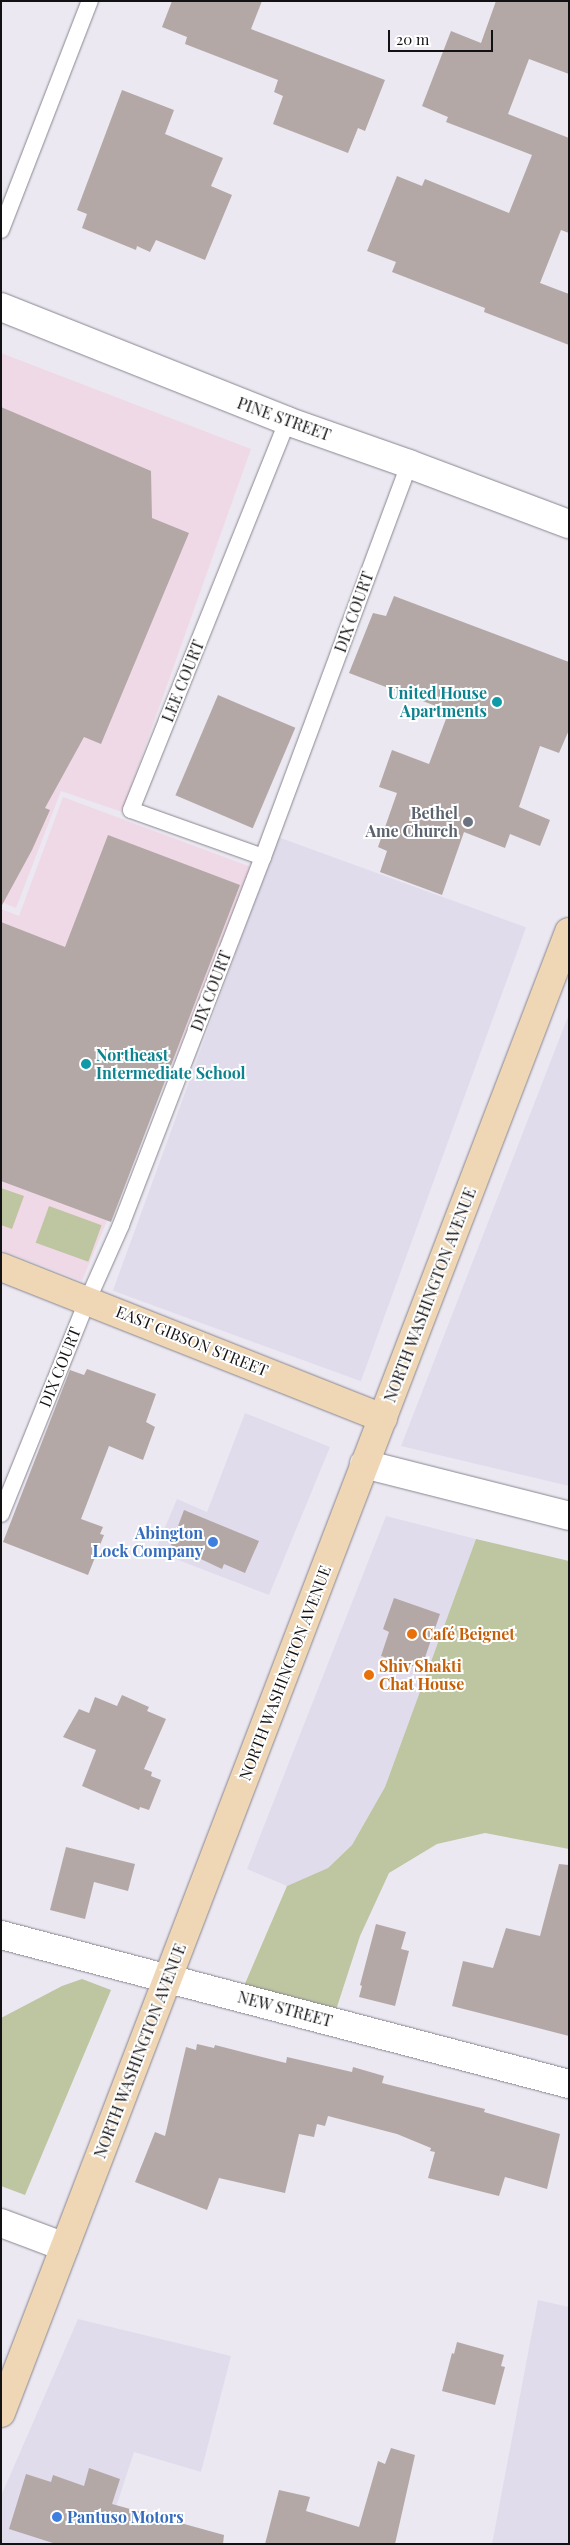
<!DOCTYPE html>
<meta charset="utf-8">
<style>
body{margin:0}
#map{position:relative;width:570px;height:2545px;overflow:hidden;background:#ebe8f2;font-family:"Playfair Display",serif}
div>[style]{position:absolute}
.built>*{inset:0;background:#e1dcec;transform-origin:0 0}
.education>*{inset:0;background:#f0d9e6}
.green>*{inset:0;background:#bec5a1;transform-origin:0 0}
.building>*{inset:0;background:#b3a8a6;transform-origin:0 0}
.roads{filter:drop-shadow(0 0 1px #89868f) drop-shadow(0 0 1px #89868f)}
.lane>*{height:16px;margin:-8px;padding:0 8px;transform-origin:8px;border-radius:8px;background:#fff}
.street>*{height:28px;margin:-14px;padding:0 14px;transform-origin:14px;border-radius:14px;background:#fff}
.secondary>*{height:28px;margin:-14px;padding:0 14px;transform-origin:14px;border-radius:14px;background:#efd6b4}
.dots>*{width:14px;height:14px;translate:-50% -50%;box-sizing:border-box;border:2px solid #fff;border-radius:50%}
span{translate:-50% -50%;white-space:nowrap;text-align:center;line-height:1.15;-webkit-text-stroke:4px #fff;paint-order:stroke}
.street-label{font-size:16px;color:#121114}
.culture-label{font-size:16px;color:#0d838f;font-weight:700}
.right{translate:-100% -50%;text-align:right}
.left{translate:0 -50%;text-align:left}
.worship-label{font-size:16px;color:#5b616d;font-weight:700}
.shop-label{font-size:16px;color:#366cbe;font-weight:700}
.food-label{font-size:16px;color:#c56008;font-weight:700}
.frame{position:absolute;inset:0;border:2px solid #121114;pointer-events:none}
.scale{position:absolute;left:388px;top:30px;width:105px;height:22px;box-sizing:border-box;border:2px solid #121114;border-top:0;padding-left:6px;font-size:15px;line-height:18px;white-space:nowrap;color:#121114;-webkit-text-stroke:4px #fff;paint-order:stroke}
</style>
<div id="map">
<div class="built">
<i style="left:278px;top:837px;width:264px;height:483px;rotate:20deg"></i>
<i style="clip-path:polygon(569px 1014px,569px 1486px,401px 1446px)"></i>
<i style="clip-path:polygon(245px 1413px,330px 1447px,269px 1595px,155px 1551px,177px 1499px,207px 1512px)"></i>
<i style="clip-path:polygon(386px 1516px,476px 1539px,385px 1787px,352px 1845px,328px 1868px,287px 1886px,247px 1869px)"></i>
<i style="clip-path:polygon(538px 2300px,569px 2307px,569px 2544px,492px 2544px)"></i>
<i style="clip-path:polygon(78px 2319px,231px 2356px,201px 2472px,134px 2452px,104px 2544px,1px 2544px,1px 2496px)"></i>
</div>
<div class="education">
<i style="clip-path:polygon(1px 353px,251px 449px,122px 812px,61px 791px,16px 908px,1px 902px)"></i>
<i style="clip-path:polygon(63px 797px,254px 868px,82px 1281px,1px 1250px,1px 909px,19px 916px)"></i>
</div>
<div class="green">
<i style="clip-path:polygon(1px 1188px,24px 1196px,12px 1229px,1px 1225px)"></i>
<i style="left:49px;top:1206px;width:56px;height:39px;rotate:20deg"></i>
<i style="clip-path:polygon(476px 1539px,569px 1561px,569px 1849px,485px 1833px,437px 1844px,389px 1873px,360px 1936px,336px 2010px,244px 1986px,287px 1886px,328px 1868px,352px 1845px,385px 1787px)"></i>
<i style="clip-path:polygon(82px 1979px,111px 1990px,25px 2195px,1px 2186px,1px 2018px,62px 1986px)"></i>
</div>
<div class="building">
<i style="clip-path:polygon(172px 1px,262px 1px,251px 29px,385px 80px,365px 131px,358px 128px,348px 153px,273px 124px,283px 96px,274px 92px,278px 80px,185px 44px,187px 37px,162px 27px)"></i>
<i style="clip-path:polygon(496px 1px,569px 1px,569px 74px,529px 59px,508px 114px,569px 138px,569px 233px,561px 230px,540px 283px,569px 294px,569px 345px,484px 312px,485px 308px,392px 272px,396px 262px,367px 251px,397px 176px,422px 186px,425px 179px,509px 213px,532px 155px,446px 122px,448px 117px,422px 106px,451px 31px,481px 43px)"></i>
<i style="clip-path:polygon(122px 90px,174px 110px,165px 134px,223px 158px,211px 186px,232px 195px,205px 260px,156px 240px,150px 252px,137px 246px,136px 250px,82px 228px,87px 214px,77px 210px)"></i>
<i style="clip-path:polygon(1px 407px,151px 471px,152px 518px,189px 533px,101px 744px,84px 737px,45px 808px,50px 810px,32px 850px,1px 907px)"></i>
<i style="clip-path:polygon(394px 596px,569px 662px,569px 730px,559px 753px,540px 746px,519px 807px,550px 820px,540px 846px,510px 834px,505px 848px,464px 832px,442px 895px,380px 872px,387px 851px,378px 847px,397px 793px,379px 787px,392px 750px,429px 764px,449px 711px,349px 673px,373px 613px,386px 616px)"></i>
<i style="left:218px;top:695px;width:84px;height:109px;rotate:23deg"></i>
<i style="clip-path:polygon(108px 835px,240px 885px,111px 1222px,1px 1181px,1px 922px,65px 947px)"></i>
<i style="clip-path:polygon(87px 1369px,156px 1394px,146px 1422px,155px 1427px,143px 1460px,109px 1446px,81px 1519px,103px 1527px,100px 1534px,104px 1535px,88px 1575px,3px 1542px,70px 1370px,84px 1375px)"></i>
<i style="clip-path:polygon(184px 1510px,259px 1541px,245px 1573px,224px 1564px,222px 1569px,171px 1545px)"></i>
<i style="clip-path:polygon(394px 1598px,440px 1614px,421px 1669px,381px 1656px,389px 1632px,383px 1629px)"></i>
<i style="clip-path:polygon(122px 1695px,149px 1707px,147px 1711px,166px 1719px,144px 1769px,152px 1772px,151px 1776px,161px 1780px,149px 1810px,140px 1807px,139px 1810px,82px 1786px,96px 1750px,63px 1737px,79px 1709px,89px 1713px,95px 1697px,117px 1706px)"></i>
<i style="clip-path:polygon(66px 1847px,135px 1864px,128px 1891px,94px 1882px,85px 1919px,50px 1910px)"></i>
<i style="clip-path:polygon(559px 1864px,569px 1865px,569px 2036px,452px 2006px,463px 1961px,493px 1968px,506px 1928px,540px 1936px)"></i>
<i style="clip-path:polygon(376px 1924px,406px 1932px,401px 1949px,409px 1951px,395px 2006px,359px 1997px,362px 1986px,360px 1985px)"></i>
<i style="clip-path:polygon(197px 2044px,214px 2048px,215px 2045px,286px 2063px,287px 2057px,352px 2072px,353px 2067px,384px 2076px,382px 2083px,485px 2109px,484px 2112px,560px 2134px,547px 2189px,505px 2177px,499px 2196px,428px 2178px,435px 2152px,430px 2151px,431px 2148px,397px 2134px,328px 2116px,325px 2126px,317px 2124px,314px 2137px,299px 2134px,285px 2193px,219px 2178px,207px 2210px,135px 2182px,155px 2132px,165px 2136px,186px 2047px,196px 2050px)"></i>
<i style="clip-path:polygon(457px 2342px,504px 2355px,501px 2366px,505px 2367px,495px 2405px,442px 2391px,452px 2353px,454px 2354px)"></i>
<i style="clip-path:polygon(391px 2448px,415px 2455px,395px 2544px,265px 2544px,279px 2490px,310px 2497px,306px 2511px,359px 2527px,378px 2461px,385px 2464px)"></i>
<i style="clip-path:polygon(89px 2468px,120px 2479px,112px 2504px,224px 2535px,223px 2544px,56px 2544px,9px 2529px,26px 2474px,51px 2482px,53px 2475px,84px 2486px)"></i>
</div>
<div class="roads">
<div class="lane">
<i style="left:1px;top:230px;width:246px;rotate:-68.8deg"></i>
<i style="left:263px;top:857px;width:140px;rotate:-160.4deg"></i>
<i style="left:131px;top:810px;width:419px;rotate:-68.1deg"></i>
<i style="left:1px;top:1514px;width:224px;rotate:-68deg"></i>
<i style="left:85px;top:1306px;width:89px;rotate:-66deg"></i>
<i style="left:121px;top:1225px;width:394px;rotate:-68.9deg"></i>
<i style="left:263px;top:857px;width:419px;rotate:-69.6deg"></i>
</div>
<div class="street">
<i style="left:1px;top:307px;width:308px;rotate:21.7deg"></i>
<i style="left:287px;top:421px;width:129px;rotate:19.4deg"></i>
<i style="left:409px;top:464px;width:171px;rotate:20.6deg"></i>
<i style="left:364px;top:1464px;width:211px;rotate:14.2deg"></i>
<i style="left:1px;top:1935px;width:587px;rotate:14.7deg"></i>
<i style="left:1px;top:2223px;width:68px;rotate:20.6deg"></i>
</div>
<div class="secondary">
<i style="left:1px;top:1267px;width:411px;rotate:21.6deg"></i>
<i style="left:1px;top:2413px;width:1586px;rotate:-69.02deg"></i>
</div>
</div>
<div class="dots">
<i style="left:497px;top:702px;background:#0f9aa8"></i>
<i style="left:468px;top:822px;background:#6b7280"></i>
<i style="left:86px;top:1064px;background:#0f9aa8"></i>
<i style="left:213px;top:1542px;background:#3f7fe0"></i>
<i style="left:412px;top:1634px;background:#e8710a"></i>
<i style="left:369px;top:1675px;background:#e8710a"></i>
<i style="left:57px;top:2517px;background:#3f7fe0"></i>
</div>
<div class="street-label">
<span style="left:284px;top:419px;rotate:20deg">PINE STREET</span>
<span style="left:354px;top:612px;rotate:-70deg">DIX COURT</span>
<span style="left:183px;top:681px;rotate:-68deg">LEE COURT</span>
<span style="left:211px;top:991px;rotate:-69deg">DIX COURT</span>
<span style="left:430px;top:1295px;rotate:-69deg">NORTH WASHINGTON AVENUE</span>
<span style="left:192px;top:1341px;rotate:22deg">EAST GIBSON STREET</span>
<span style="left:60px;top:1367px;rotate:-68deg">DIX COURT</span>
<span style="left:285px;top:1673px;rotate:-69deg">NORTH WASHINGTON AVENUE</span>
<span style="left:285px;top:2009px;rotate:15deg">NEW STREET</span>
<span style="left:140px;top:2051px;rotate:-69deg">NORTH WASHINGTON AVENUE</span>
</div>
<div class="culture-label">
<span class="right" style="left:487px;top:702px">United House<br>Apartments</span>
<span class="left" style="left:96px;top:1064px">Northeast<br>Intermediate School</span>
</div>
<div class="worship-label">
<span class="right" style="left:458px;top:822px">Bethel<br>Ame Church</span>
</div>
<div class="shop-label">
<span class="right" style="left:203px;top:1542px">Abington<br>Lock Company</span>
<span class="left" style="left:67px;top:2517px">Pantuso Motors</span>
</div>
<div class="food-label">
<span class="left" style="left:422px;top:1634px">Café Beignet</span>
<span class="left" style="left:379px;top:1675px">Shiv Shakti<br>Chat House</span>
</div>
<div class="frame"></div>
<div class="scale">20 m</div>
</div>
